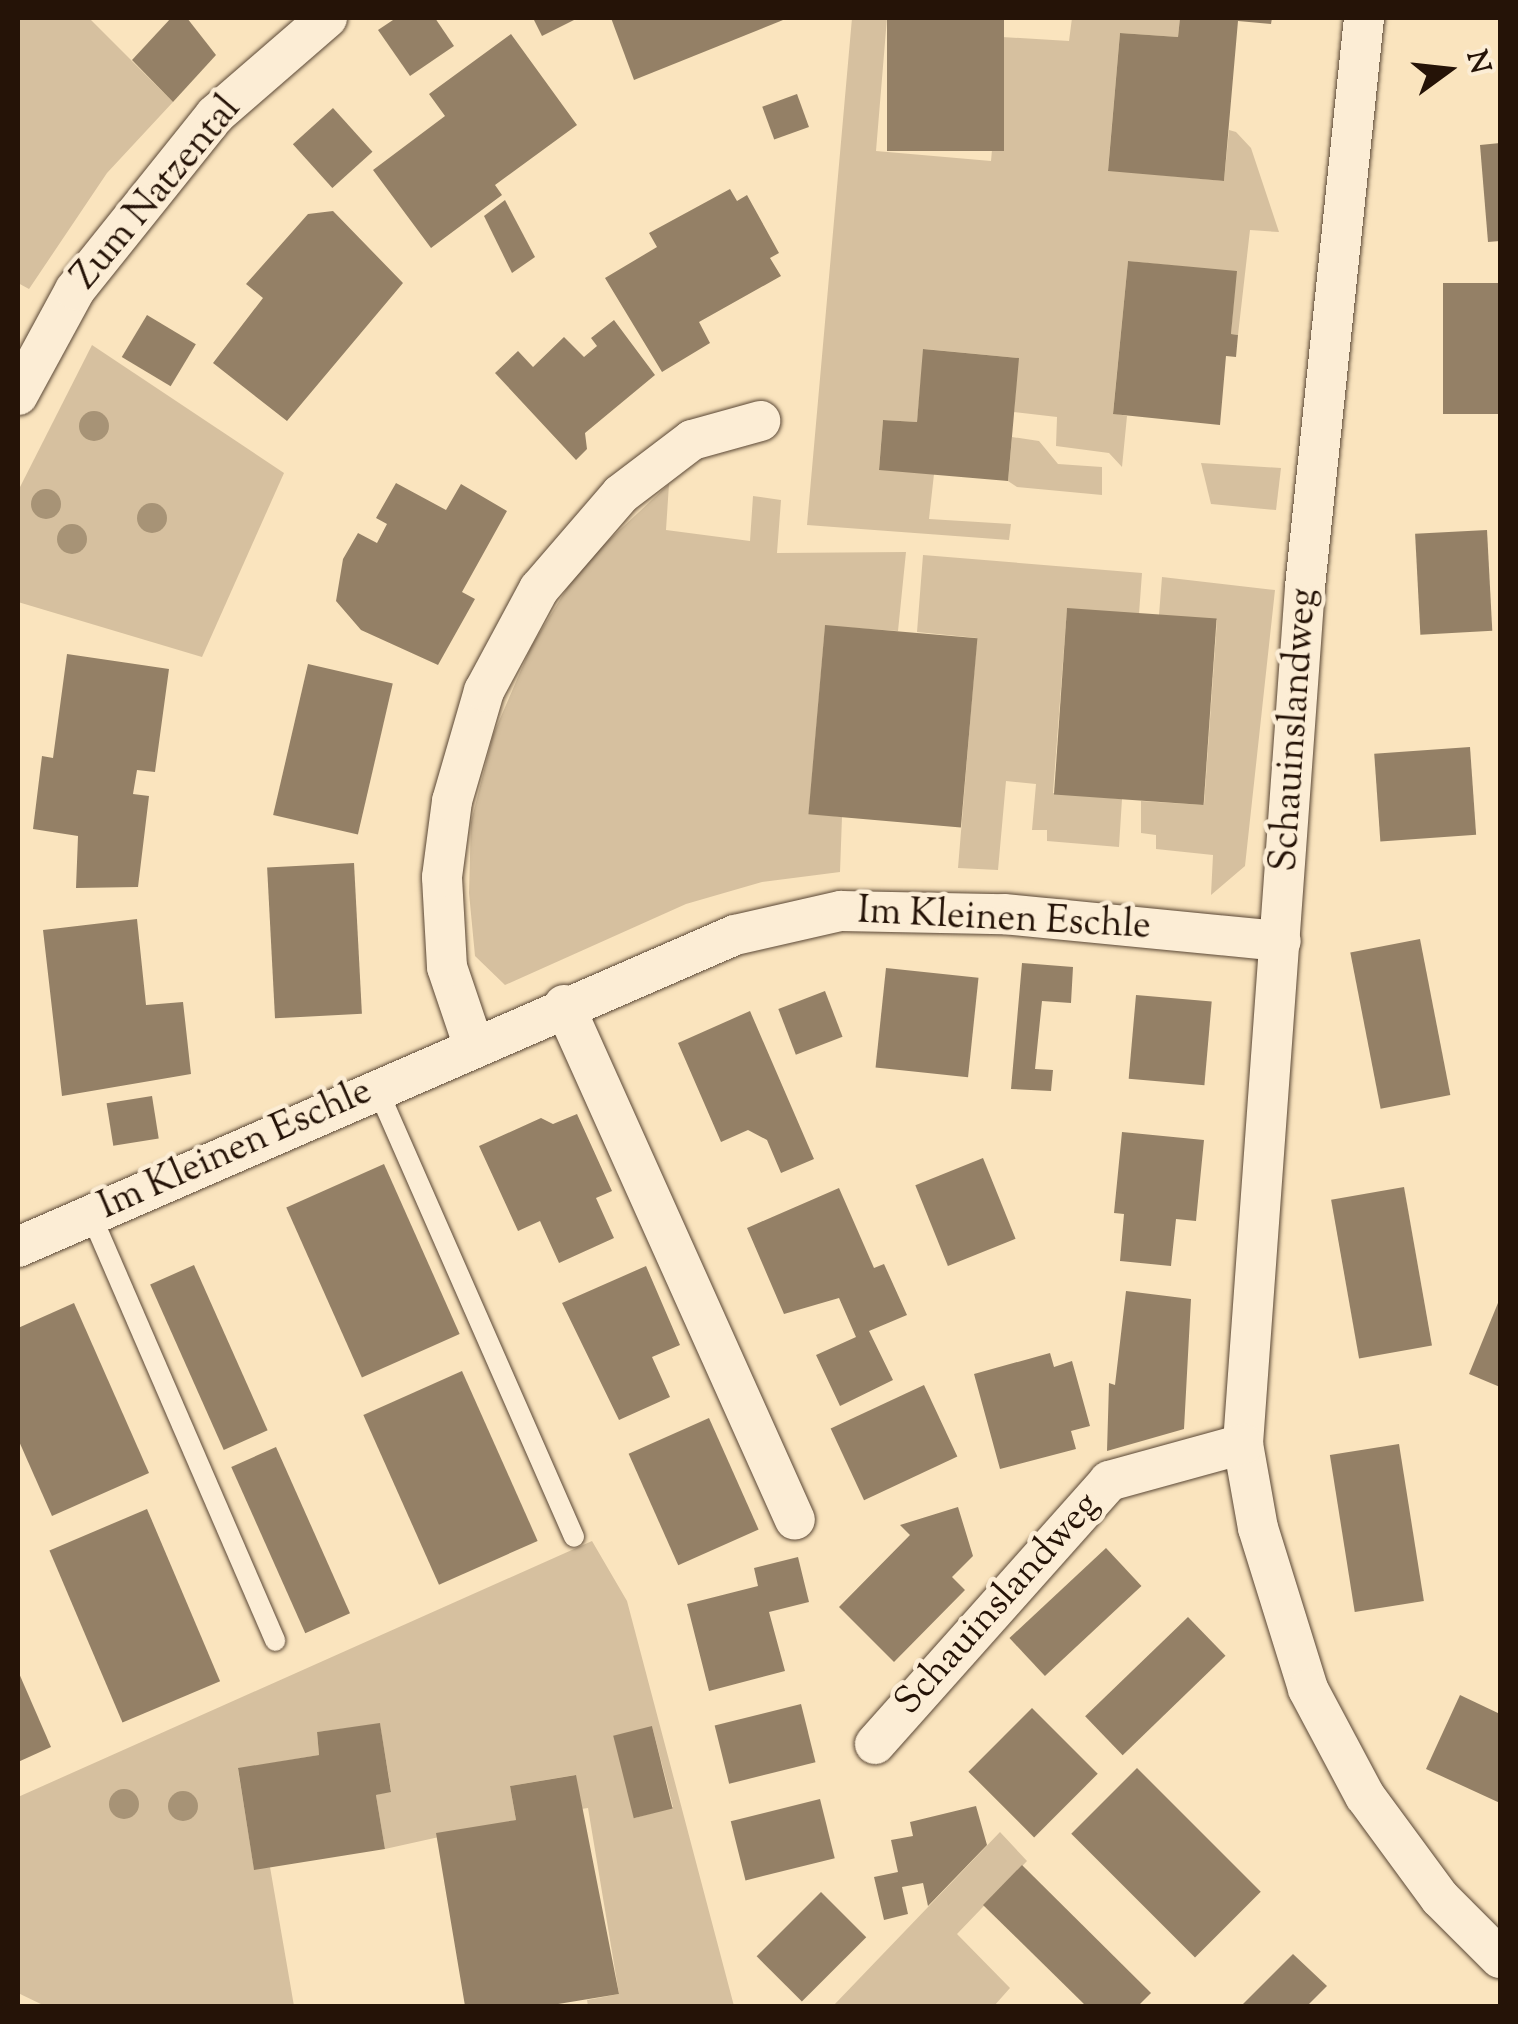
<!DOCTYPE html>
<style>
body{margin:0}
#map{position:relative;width:1518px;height:2024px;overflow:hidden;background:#fae4be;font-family:"Sorts Mill Goudy",serif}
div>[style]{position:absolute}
.green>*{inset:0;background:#d6c09f}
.building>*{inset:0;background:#948066;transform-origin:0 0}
.roads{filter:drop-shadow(0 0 2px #5a4735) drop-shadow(0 0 2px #5a4735)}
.lane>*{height:20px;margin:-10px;padding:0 10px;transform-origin:10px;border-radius:10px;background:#fcedd5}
.street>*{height:40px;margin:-20px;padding:0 20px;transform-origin:20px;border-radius:20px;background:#fcedd5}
.trees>*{width:30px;height:30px;margin:-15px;border-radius:50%;background:#a79376}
span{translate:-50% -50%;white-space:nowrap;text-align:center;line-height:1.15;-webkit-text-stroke:9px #fcedd5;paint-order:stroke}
.street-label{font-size:38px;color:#251307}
.frame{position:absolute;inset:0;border:20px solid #251307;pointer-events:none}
.north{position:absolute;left:1398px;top:20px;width:100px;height:100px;-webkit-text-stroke:8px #fcedd5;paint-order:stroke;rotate:75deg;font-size:28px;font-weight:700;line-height:40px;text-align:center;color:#251307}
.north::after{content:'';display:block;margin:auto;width:35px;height:45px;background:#251307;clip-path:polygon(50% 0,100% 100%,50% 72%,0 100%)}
</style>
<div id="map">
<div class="green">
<i style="clip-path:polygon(18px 18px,89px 18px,173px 102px,107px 173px,29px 289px,18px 283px)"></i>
<i style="clip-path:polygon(852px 18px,887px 18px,876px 151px,991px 161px,1002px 37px,1069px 41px,1072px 18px,1180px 18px,1178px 37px,1120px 33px,1108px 170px,1224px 181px,1229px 130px,1236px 132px,1251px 148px,1279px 232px,1250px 230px,1238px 335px,1231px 334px,1236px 272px,1128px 261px,1113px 413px,1127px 416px,1122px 467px,1109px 453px,1056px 446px,1057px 417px,1014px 412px,1018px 358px,924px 349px,917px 422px,883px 420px,879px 469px,934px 474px,929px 519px,1011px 524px,1009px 540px,807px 525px)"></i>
<i style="clip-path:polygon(92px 345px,284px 473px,202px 657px,18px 602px,18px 491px)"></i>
<i style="clip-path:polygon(1012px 437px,1039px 441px,1058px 464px,1102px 467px,1102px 495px,1017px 487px,1008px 481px)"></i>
<i style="clip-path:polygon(1201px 463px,1281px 468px,1276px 510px,1211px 504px)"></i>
<i style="clip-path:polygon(669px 484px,666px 530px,750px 541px,753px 496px,781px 500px,777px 553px,906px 552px,898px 631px,825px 626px,809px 813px,842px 817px,840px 872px,762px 882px,686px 904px,505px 985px,475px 956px,469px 893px,471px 822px,493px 735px,531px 647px,580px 567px)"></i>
<i style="clip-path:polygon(923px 555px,1142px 573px,1139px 614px,1067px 609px,1053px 793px,1122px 799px,1119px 847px,1047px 841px,1047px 830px,1032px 830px,1036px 784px,1006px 781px,998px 870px,958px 868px,977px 638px,917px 632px)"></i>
<i style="clip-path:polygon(1162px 577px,1275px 590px,1245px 866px,1211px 895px,1213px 855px,1156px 849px,1156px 835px,1141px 833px,1141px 801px,1204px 805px,1217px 620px,1159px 615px)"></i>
<i style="clip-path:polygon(evenodd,592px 1541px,627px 1601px,734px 2006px,588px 2006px,587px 2000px,619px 1994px,588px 1808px,581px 1809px,575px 1775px,510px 1786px,516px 1820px,385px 1849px,376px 1795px,391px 1791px,380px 1724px,317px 1732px,319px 1755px,238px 1769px,254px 1869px,270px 1867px,294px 2006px,45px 2006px,18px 1993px,18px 1797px,592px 1541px,652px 1726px,673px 1807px,635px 1818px,634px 1818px,652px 1726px)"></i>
<i style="clip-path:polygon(1000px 1832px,1027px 1861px,957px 1934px,1010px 1988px,994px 2006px,833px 2006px)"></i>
</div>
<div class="building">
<i style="clip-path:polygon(171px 18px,187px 18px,216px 55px,173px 102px,132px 60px)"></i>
<i style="clip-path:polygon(396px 18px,435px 18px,454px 46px,410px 76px,378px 30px)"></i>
<i style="clip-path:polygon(533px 18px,578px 18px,542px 36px)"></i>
<i style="clip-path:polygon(611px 18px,788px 18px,634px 80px)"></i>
<i style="left:887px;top:18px;width:117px;height:133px"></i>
<i style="clip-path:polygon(1180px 18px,1272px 18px,1271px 24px,1238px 21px,1224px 181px,1108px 171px,1120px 33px,1178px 37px)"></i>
<i style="clip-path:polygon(511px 34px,577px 125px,495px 185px,502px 195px,431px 248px,373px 170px,445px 116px,429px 94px)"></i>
<i style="left:797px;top:94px;width:35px;height:37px;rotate:70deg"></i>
<i style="left:333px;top:108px;width:59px;height:54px;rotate:48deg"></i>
<i style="clip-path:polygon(1500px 143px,1500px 241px,1488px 242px,1480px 145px)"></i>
<i style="clip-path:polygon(730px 189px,737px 201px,747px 195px,779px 253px,770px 258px,781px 276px,699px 322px,710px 343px,662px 372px,605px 278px,657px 247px,649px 233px)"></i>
<i style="clip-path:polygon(505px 200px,535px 257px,512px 273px,484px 216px)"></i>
<i style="clip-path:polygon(333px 211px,403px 283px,287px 421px,213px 363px,263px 298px,246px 284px,308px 214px)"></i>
<i style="clip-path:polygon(1128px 261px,1237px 271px,1231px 334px,1238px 335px,1236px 357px,1226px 356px,1220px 425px,1113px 414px)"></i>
<i style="left:1443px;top:283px;width:57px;height:131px"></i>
<i style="left:147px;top:315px;width:57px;height:49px;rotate:31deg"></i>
<i style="clip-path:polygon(614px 320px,655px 375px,585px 433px,587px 449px,576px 460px,495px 373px,518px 351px,533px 367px,564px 337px,584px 357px,597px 346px,591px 338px)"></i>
<i style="clip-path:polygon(923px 349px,1019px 358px,1008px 481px,879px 470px,883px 420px,917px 422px)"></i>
<i style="clip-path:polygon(396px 483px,446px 510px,461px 484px,507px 511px,462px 592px,475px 599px,438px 665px,361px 630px,336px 601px,343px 559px,358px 533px,377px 543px,387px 524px,376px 518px)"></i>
<i style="left:1487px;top:530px;width:101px;height:72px;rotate:87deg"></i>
<i style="left:1067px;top:608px;width:150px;height:187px;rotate:4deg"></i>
<i style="left:825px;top:625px;width:153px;height:190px;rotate:5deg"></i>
<i style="clip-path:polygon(67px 654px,169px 669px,155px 772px,137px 770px,133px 794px,149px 796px,138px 887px,76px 888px,78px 836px,33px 829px,42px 756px,53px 758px)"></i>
<i style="left:308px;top:664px;width:87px;height:155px;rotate:13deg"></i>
<i style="left:1470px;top:747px;width:88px;height:96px;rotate:86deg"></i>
<i style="left:354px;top:863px;width:151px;height:87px;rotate:87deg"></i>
<i style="clip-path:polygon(137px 919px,146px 1005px,183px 1002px,191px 1074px,62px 1096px,43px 930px)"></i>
<i style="left:1420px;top:939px;width:159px;height:71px;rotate:79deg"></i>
<i style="clip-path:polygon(1022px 963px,1073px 967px,1071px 1003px,1042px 1001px,1035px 1069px,1053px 1070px,1051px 1091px,1011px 1089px)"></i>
<i style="left:886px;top:968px;width:93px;height:100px;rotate:6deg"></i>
<i style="left:825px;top:991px;width:49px;height:50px;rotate:69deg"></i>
<i style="left:1136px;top:995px;width:76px;height:84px;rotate:5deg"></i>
<i style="clip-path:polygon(750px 1011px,814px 1159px,781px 1173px,767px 1140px,748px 1130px,721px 1142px,678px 1043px)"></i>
<i style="left:152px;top:1096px;width:43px;height:46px;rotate:81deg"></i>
<i style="clip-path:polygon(577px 1114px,612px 1191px,596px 1198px,614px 1238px,559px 1263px,540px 1221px,518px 1231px,479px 1146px,541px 1118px,553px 1124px)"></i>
<i style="clip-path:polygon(1122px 1132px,1204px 1140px,1196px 1221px,1176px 1219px,1171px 1266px,1120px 1261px,1124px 1214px,1114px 1213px)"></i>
<i style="left:983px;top:1158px;width:87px;height:73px;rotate:68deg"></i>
<i style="left:384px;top:1164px;width:186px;height:107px;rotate:66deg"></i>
<i style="left:1404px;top:1187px;width:161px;height:74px;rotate:80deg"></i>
<i style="clip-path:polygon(839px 1188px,874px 1268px,884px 1264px,907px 1315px,869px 1331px,893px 1380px,840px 1406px,816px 1355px,856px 1337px,839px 1298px,784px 1314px,747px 1228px)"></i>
<i style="left:194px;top:1265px;width:181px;height:48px;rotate:66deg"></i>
<i style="clip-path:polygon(646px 1266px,680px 1345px,652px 1357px,670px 1397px,619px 1420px,562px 1303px)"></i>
<i style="clip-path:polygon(1126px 1291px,1191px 1299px,1184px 1429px,1107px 1451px,1109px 1383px,1115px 1385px)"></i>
<i style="clip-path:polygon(1500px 1298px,1500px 1387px,1469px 1374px)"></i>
<i style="clip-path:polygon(74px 1303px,149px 1473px,52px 1516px,18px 1439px,18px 1328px)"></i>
<i style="clip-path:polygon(1050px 1353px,1054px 1367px,1072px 1361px,1090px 1426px,1071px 1431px,1076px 1449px,1000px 1469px,974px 1374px)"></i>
<i style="left:462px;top:1371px;width:186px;height:108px;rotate:66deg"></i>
<i style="left:924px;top:1385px;width:79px;height:103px;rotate:65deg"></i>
<i style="left:709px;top:1418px;width:122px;height:88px;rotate:66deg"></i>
<i style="left:1399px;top:1444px;width:159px;height:70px;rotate:81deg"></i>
<i style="left:276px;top:1447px;width:182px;height:49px;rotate:66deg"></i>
<i style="clip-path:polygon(958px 1507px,973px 1556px,952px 1577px,965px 1590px,894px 1662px,839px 1607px,910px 1535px,900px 1525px)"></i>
<i style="left:147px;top:1509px;width:187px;height:106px;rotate:67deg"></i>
<i style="left:1106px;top:1548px;width:52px;height:132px;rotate:47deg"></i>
<i style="clip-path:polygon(798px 1557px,809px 1602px,769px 1612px,785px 1671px,709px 1691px,687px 1604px,758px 1586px,754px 1568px)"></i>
<i style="left:1188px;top:1617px;width:54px;height:143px;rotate:46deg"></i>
<i style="clip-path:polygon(18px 1671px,51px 1747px,18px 1762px)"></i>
<i style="clip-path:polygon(1460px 1695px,1500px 1714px,1500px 1803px,1426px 1769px)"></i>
<i style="left:801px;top:1704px;width:60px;height:89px;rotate:76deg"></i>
<i style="left:1032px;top:1708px;width:93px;height:90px;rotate:45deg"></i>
<i style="clip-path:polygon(380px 1723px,391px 1792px,376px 1795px,385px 1849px,254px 1870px,238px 1768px,319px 1755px,317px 1732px)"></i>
<i style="left:652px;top:1726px;width:85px;height:40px;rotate:76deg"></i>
<i style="left:1137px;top:1768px;width:175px;height:93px;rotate:45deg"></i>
<i style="clip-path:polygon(576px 1775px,619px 1994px,546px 2006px,465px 2006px,436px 1833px,516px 1820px,510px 1786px)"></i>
<i style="left:820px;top:1799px;width:61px;height:92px;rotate:76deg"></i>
<i style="clip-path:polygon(976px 1806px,987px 1845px,928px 1906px,923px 1883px,902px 1887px,908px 1914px,884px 1920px,874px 1877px,898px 1872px,891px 1840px,913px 1836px,910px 1822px)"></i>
<i style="clip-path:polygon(1022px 1865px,1151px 1993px,1138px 2006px,1086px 2006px,983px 1905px)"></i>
<i style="left:821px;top:1892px;width:64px;height:91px;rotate:45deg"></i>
<i style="clip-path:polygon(1293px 1954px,1327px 1986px,1307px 2006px,1241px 2006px)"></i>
</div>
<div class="roads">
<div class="lane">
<i style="left:377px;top:1088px;width:490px;rotate:66.3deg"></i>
<i style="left:91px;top:1215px;width:464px;rotate:66.6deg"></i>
</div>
<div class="street">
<i style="left:1364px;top:18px;width:572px;rotate:95.92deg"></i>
<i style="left:1305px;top:587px;width:859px;rotate:94.14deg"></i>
<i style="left:1243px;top:1444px;width:85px;rotate:79.9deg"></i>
<i style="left:1258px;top:1528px;width:169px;rotate:72.7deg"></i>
<i style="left:1308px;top:1689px;width:121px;rotate:62deg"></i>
<i style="left:1365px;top:1796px;width:127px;rotate:53.7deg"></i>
<i style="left:1440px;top:1898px;width:85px;rotate:45deg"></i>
<i style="left:18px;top:395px;width:119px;rotate:-61.5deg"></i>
<i style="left:75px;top:290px;width:224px;rotate:-51.3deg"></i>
<i style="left:215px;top:115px;width:148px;rotate:-40.9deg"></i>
<i style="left:564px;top:1005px;width:564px;rotate:65.84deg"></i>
<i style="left:473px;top:1044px;width:81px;rotate:-108.7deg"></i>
<i style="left:447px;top:967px;width:90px;rotate:-93.2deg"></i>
<i style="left:442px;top:877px;width:77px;rotate:-82.5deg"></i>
<i style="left:452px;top:801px;width:115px;rotate:-73.8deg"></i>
<i style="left:484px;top:691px;width:116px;rotate:-61.7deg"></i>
<i style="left:539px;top:589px;width:125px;rotate:-49.2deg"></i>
<i style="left:621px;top:494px;width:89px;rotate:-37.3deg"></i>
<i style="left:692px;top:440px;width:71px;rotate:-15.6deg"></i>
<i style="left:18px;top:1247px;width:782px;rotate:-23.52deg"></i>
<i style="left:735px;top:935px;width:109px;rotate:-12.8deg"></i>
<i style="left:841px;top:911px;width:163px;rotate:1.1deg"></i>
<i style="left:1004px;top:914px;width:278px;rotate:5.6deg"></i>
<i style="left:875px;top:1744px;width:352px;rotate:-48.3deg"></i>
<i style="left:1109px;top:1481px;width:139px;rotate:-15.4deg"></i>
</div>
</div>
<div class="trees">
<i style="left:94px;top:426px"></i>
<i style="left:46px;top:504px"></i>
<i style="left:152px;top:518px"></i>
<i style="left:72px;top:539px"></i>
<i style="left:124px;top:1804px"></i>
<i style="left:183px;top:1806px"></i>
</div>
<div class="street-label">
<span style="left:158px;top:194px;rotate:-50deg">Zum Natzental</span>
<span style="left:1296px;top:730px;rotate:-86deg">Schauinslandweg</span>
<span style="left:1004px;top:921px;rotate:3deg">Im Kleinen Eschle</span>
<span style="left:236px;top:1151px;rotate:-24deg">Im Kleinen Eschle</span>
<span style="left:999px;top:1605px;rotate:-48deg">Schauinslandweg</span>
</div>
<div class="frame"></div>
<div class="north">N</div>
</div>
